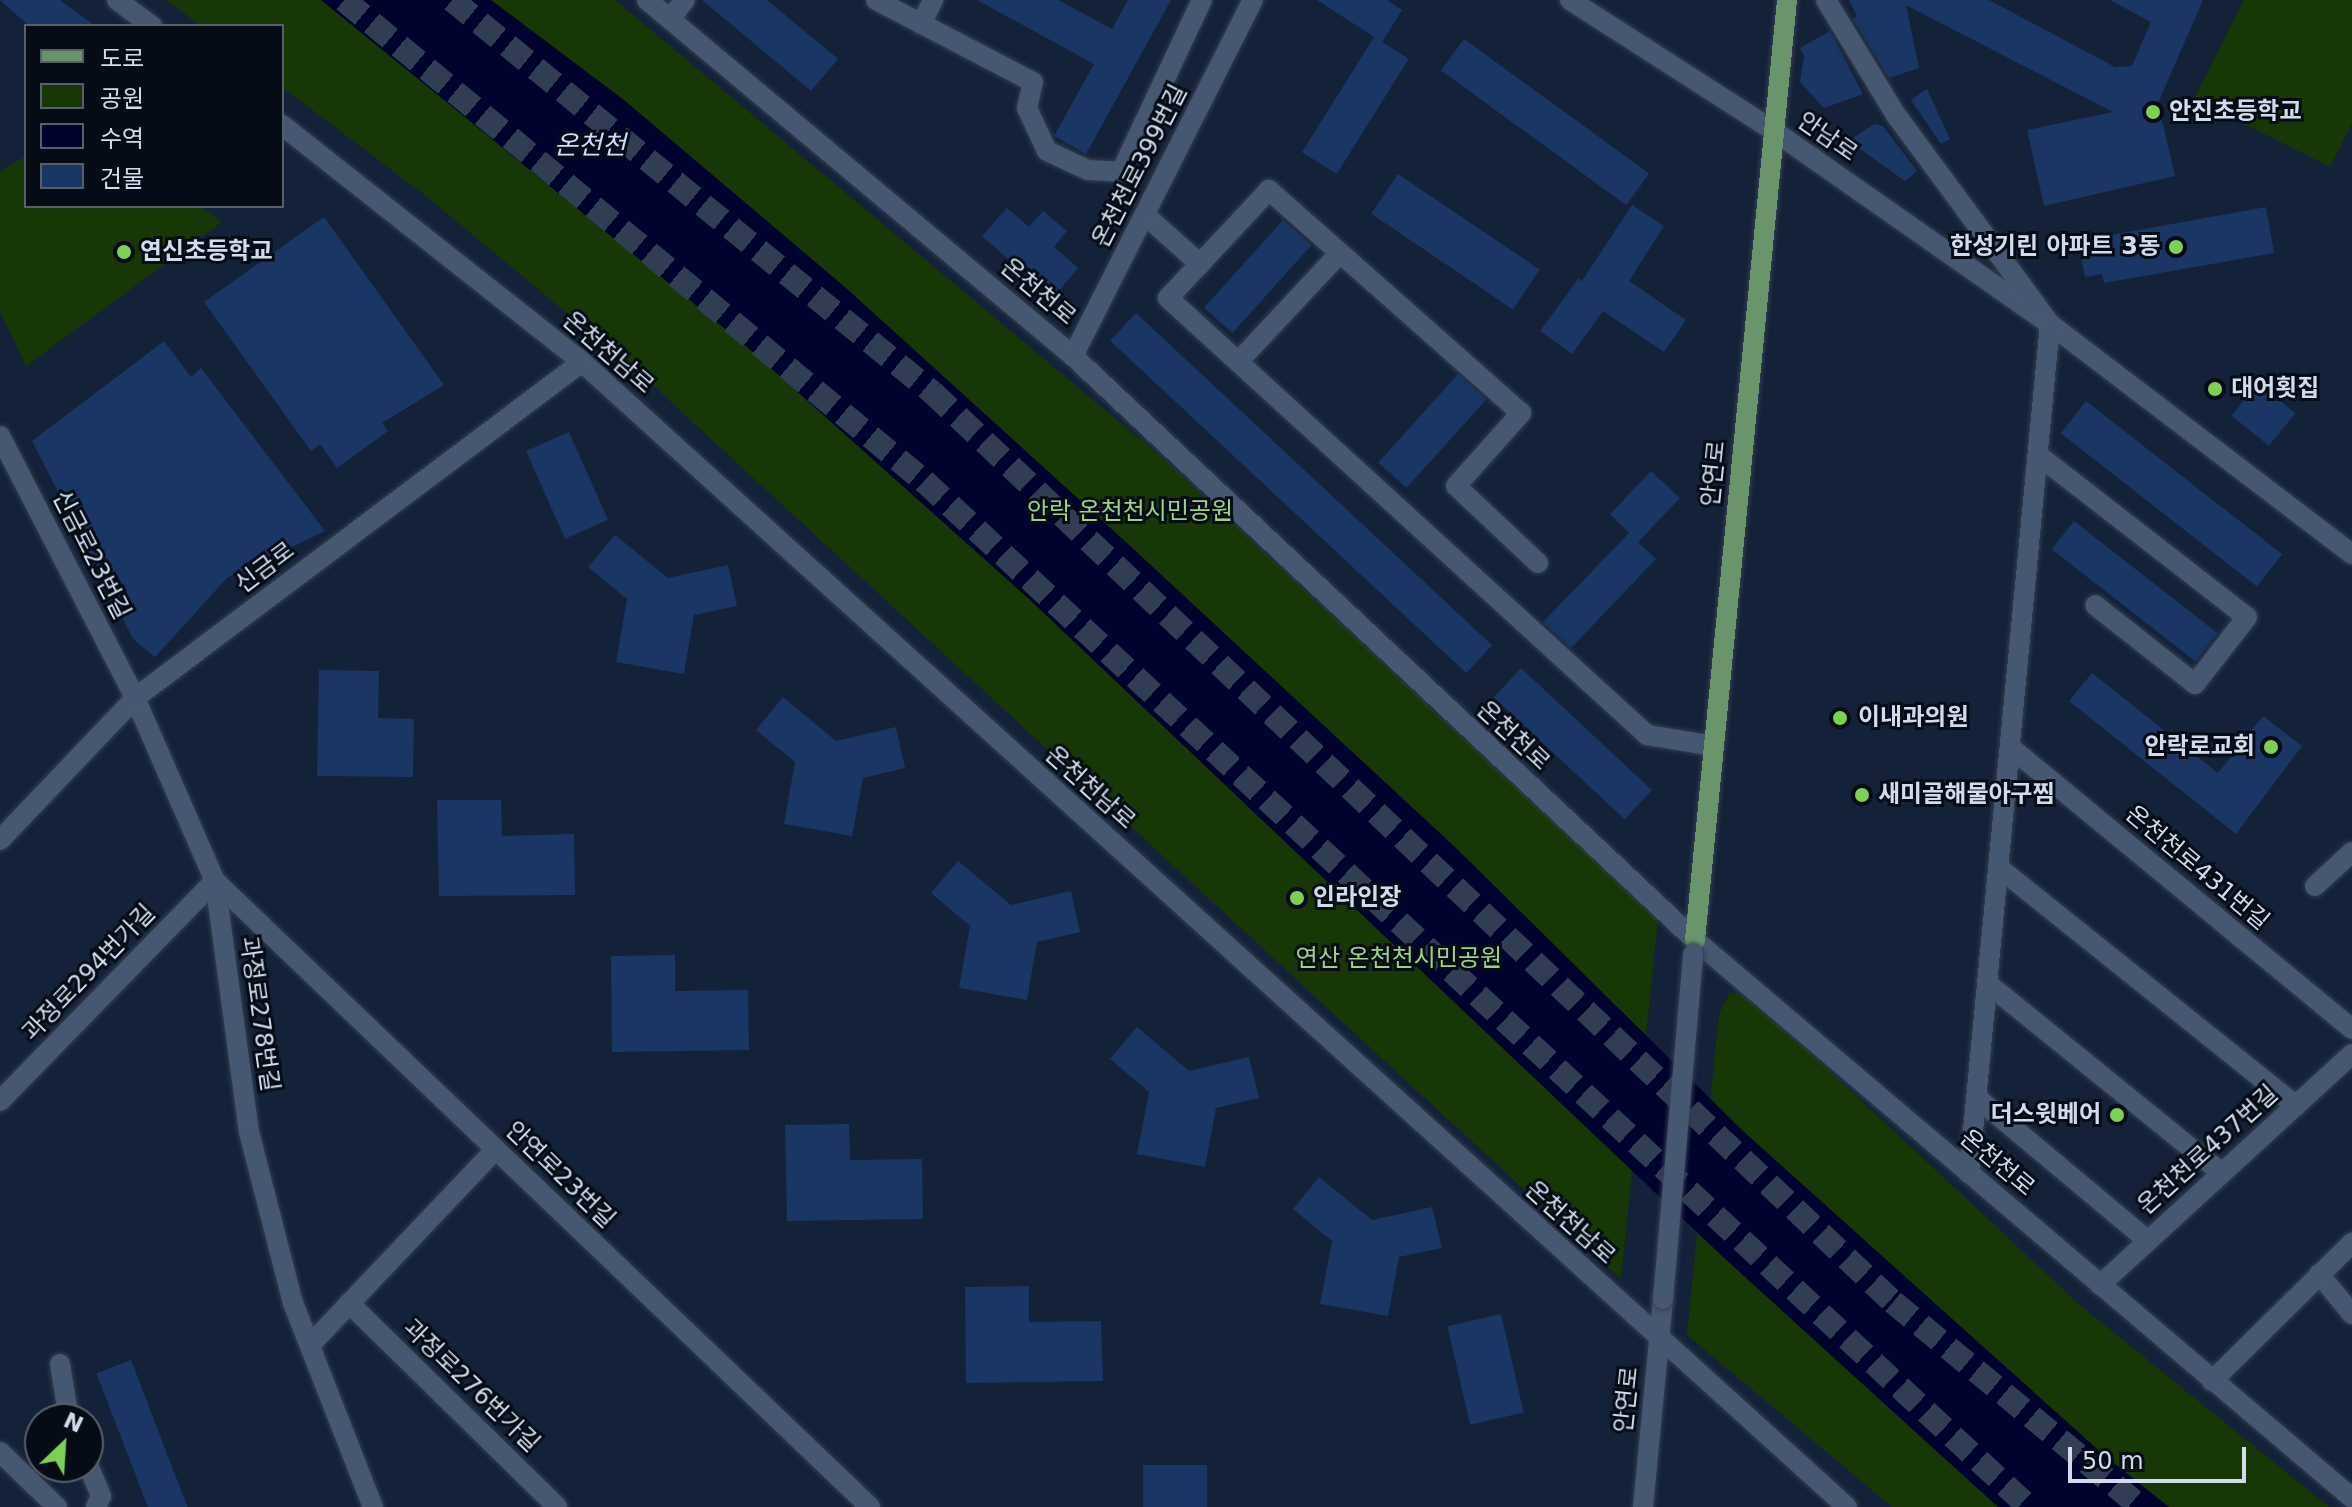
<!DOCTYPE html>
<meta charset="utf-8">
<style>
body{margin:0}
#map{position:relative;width:2352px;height:1507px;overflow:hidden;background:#142239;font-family:"DejaVu Sans","Noto Sans KR",sans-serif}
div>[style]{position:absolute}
.green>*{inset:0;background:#173706}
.water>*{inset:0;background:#00032d}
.building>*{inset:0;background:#193664;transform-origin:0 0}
.highway-tunnel>*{height:24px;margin-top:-12px;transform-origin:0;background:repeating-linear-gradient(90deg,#303e54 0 24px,transparent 0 36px)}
.roads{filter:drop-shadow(0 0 2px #343d50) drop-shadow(0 0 2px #343d50)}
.minor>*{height:20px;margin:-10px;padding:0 10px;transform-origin:10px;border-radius:10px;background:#465771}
.major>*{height:20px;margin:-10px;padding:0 10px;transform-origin:10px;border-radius:10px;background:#69946c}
.bridges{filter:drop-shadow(0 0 2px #343d50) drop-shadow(0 0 2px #343d50)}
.minor-bridge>*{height:20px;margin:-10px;padding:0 10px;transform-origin:10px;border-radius:10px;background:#465771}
.dots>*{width:22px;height:22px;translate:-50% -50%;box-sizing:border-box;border:4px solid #060c16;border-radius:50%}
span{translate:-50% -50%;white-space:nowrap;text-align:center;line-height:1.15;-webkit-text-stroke:6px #060c16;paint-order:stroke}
.poi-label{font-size:24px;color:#d2dbeb;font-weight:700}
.left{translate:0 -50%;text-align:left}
.right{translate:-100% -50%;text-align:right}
.street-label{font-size:24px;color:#d2dbeb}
.park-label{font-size:24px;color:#9bd285}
.water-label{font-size:26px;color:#cadefd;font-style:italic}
.legend{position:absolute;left:24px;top:24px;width:260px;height:184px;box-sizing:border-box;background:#060c16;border:2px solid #585f6b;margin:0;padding:10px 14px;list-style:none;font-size:24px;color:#d2dbeb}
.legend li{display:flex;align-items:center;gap:16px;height:40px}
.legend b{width:40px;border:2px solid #585f6b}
.north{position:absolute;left:24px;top:1403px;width:80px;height:80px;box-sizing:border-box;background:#060c16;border:2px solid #585f6b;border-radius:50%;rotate:25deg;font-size:22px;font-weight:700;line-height:32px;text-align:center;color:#d2dbeb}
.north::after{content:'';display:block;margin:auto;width:28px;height:36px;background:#7cd155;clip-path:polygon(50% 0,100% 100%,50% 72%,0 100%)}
.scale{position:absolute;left:2068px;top:1447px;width:178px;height:36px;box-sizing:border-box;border:4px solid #d2dbeb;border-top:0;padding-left:10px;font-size:24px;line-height:28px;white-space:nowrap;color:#d2dbeb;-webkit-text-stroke:6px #060c16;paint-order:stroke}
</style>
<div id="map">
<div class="green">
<i style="clip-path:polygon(166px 0,615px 0,1165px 460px,1658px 919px,1621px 1279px,644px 377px,426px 196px,282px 87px,282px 26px,201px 26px)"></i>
<i style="clip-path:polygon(2244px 0,2352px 0,2352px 123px,2330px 167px,2194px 99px)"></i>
<i style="clip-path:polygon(26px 156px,26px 206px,200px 206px,222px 222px,26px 366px,0 311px,0 171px)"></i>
<i style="clip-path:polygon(1730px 992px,1742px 994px,1805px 1048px,2081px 1306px,2329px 1507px,1892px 1507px,1687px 1335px,1719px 1014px)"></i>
</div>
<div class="water">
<i style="clip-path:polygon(321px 0,491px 0,624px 100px,846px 288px,1127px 543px,1456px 848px,1744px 1132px,2105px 1456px,2169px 1507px,1998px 1507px,1722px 1256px,1029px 599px,746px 346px)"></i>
</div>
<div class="building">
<i style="clip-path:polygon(0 0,60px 0,95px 26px,29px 26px)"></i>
<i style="clip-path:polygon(702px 0,767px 0,838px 59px,811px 91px)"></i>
<i style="clip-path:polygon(977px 0,1058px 0,1112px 29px,1128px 0,1171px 0,1086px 154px,1054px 136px,1094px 64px)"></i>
<i style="clip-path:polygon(1317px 0,1387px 0,1402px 10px,1382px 42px)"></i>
<i style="clip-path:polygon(1849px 0,1989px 0,2115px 67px,2132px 66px,2151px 22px,2110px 0,2203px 0,2158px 103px,2175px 176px,2044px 206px,2027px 130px,2113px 112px,1906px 5px,1919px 68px,1889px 78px,1853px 19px,1857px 16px)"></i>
<i style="clip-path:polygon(1830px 31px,1863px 94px,1824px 108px,1800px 82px,1804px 56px,1800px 48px)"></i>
<i style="left:1374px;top:37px;width:41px;height:136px;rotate:32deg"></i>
<i style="left:1464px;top:39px;width:229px;height:39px;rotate:36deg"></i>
<i style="clip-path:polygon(1927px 89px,1950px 139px,1941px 144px,1911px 100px)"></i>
<i style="clip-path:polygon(1874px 124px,1883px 126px,1917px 171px,1905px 181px,1859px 148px,1853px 138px)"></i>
<i style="left:1398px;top:174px;width:171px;height:48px;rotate:34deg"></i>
<i style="clip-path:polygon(1632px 205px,1664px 226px,1629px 281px,1686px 320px,1664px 352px,1603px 311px,1572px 354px,1540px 331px,1579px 278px,1582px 281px)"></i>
<i style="clip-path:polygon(2266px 207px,2274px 253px,2104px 283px,2102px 274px,2085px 277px,2078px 241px)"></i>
<i style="clip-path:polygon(1007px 208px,1029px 227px,1043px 211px,1067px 231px,1054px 247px,1078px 268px,1053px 298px,982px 236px)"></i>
<i style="clip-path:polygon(324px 217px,444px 385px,382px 423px,388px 431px,337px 468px,320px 444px,311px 451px,204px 302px)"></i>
<i style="left:1283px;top:220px;width:38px;height:118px;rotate:42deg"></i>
<i style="left:1136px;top:313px;width:487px;height:38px;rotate:43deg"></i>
<i style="clip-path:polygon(164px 341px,191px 377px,201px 368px,325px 531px,227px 578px,155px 657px,133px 639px,32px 441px)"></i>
<i style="left:1458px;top:374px;width:38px;height:119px;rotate:42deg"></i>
<i style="left:2258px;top:383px;width:48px;height:42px;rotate:39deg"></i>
<i style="left:2086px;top:401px;width:249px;height:41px;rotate:38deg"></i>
<i style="left:569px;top:432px;width:96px;height:47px;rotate:66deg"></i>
<i style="clip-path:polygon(1651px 471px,1680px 498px,1638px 542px,1656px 559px,1571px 648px,1543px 622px,1629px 533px,1610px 514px)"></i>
<i style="left:2074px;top:521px;width:182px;height:36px;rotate:38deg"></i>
<i style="clip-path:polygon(615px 535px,668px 578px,728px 565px,737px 606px,694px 615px,684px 674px,616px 662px,627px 599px,588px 567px)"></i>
<i style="left:1521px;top:668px;width:179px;height:40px;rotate:43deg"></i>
<i style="clip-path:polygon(319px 670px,379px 671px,378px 718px,414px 719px,413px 777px,317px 776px)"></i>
<i style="clip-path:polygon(2092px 673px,2218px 773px,2263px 716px,2302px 746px,2236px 834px,2069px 701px)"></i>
<i style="clip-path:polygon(783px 697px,836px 741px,896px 727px,905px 768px,863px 778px,852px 836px,784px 824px,795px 762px,756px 730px)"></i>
<i style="clip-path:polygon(437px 800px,501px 800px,502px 836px,574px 834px,575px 895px,439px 896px)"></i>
<i style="clip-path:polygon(958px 861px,1011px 905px,1071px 891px,1080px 932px,1037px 942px,1027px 1000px,959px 988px,970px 926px,931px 893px)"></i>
<i style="clip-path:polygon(675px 955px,675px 991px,748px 990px,749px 1050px,612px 1052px,611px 956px)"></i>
<i style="clip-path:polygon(1137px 1027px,1189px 1071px,1249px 1057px,1259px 1098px,1216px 1108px,1205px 1167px,1137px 1154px,1149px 1092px,1110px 1059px)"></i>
<i style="clip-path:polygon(849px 1124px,850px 1160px,922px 1159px,923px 1219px,787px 1221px,785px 1125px)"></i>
<i style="clip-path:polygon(1319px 1177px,1372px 1220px,1432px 1207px,1442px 1248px,1399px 1257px,1388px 1316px,1320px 1304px,1332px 1241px,1293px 1209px)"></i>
<i style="clip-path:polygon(1029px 1286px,1029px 1322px,1101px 1321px,1103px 1381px,966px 1383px,965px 1287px)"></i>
<i style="left:1501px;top:1314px;width:101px;height:55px;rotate:77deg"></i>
<i style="left:131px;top:1360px;width:158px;height:37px;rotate:69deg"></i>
<i style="left:1207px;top:1465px;width:42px;height:64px;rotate:90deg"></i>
</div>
<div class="highway-tunnel">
<i style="left:344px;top:0;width:753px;rotate:39.67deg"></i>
<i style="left:924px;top:481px;width:1508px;rotate:42.88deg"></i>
<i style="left:452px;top:0;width:620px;rotate:39.24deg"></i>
<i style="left:932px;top:392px;width:1323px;rotate:43.44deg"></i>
<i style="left:1893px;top:1302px;width:322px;rotate:39.6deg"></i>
</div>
<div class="roads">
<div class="minor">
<i style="left:117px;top:0;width:44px;rotate:36.6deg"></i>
<i style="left:647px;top:0;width:555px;rotate:39.88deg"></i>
<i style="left:1073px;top:356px;width:853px;rotate:43.2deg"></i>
<i style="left:1695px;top:940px;width:862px;rotate:40.34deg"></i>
<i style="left:876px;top:0;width:177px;rotate:27.6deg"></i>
<i style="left:1033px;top:82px;width:27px;rotate:103deg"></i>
<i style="left:1027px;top:108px;width:47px;rotate:65.1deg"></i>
<i style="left:1047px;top:151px;width:45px;rotate:24.9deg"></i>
<i style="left:1088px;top:170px;width:33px;rotate:3deg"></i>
<i style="left:1121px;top:172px;width:190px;rotate:-64.8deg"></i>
<i style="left:1570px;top:0;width:242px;rotate:32.7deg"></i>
<i style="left:1774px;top:131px;width:337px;rotate:35deg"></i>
<i style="left:2050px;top:324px;width:380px;rotate:37.3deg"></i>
<i style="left:1826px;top:0;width:135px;rotate:58.7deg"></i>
<i style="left:1896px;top:115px;width:260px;rotate:53.6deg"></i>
<i style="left:2050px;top:324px;width:853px;rotate:95.45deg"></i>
<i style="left:670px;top:19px;width:24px;rotate:-52deg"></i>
<i style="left:921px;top:24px;width:27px;rotate:-63deg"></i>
<i style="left:282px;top:125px;width:382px;rotate:38.3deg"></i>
<i style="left:582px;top:362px;width:1706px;rotate:42.15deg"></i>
<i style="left:1145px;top:215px;width:74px;rotate:41.7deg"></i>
<i style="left:1073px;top:356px;width:399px;rotate:-63.2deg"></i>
<i style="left:1238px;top:362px;width:149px;rotate:-46.9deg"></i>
<i style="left:0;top:436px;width:295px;rotate:62.7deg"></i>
<i style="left:135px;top:698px;width:200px;rotate:66.4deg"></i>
<i style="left:215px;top:881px;width:253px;rotate:82.3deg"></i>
<i style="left:249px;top:1132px;width:177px;rotate:75.6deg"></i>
<i style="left:293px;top:1303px;width:219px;rotate:68.6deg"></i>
<i style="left:2038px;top:455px;width:264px;rotate:37.8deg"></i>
<i style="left:2247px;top:617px;width:85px;rotate:127.8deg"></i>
<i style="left:2195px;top:684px;width:127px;rotate:-141.7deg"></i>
<i style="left:1538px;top:563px;width:112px;rotate:-136.8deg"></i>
<i style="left:1456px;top:486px;width:98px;rotate:-48.3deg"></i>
<i style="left:1521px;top:413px;width:337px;rotate:-138.5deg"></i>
<i style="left:1269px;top:190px;width:148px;rotate:133.1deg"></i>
<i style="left:1168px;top:298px;width:648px;rotate:42.37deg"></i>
<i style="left:1647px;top:735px;width:68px;rotate:9.3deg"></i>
<i style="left:2010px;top:747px;width:443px;rotate:39.5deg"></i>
<i style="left:0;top:840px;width:196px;rotate:-46.4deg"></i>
<i style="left:135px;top:698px;width:559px;rotate:-36.93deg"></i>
<i style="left:1998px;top:867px;width:382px;rotate:38.7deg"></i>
<i style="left:2315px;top:886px;width:50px;rotate:-42.6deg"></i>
<i style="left:1987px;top:983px;width:302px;rotate:39deg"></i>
<i style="left:1976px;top:1097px;width:224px;rotate:39.9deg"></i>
<i style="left:0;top:1101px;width:308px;rotate:-45.7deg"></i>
<i style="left:215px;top:881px;width:906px;rotate:43.7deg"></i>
<i style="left:2319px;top:1274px;width:52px;rotate:50.5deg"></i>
<i style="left:2100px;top:1285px;width:342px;rotate:-42.5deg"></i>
<i style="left:349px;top:1303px;width:291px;rotate:44.4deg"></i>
<i style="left:310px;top:1345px;width:270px;rotate:-46.5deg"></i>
<i style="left:60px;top:1364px;width:56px;rotate:80.7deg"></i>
<i style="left:2212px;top:1381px;width:197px;rotate:-44.6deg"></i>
<i style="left:0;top:1452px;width:79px;rotate:44deg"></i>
<i style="left:88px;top:1465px;width:34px;rotate:67deg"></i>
<i style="left:101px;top:1496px;width:12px;rotate:114deg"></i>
<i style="left:1643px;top:1507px;width:209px;rotate:-84.5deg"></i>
</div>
<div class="major">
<i style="left:1695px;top:940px;width:944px;rotate:-84.41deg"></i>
</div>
</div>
<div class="bridges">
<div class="minor-bridge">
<i style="left:1663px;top:1299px;width:346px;rotate:-85deg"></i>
</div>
</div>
<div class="dots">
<i style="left:2153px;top:112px;background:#7cd155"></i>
<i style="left:2176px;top:247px;background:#7cd155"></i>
<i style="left:124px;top:252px;background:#7cd155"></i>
<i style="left:2215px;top:389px;background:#7cd155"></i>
<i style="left:1840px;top:718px;background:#7cd155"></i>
<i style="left:2271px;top:747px;background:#7cd155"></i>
<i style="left:1862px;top:795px;background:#7cd155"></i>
<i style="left:1297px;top:898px;background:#7cd155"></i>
<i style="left:2117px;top:1115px;background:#7cd155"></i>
</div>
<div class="poi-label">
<span class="left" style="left:2169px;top:112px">안진초등학교</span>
<span class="right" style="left:2160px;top:247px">한성기린 아파트 3동</span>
<span class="left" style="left:140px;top:252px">연신초등학교</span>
<span class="left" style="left:2231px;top:389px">대어횟집</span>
<span class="left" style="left:1858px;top:718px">이내과의원</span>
<span class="right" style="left:2255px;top:747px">안락로교회</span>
<span class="left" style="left:1878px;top:795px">새미골해물아구찜</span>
<span class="left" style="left:1313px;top:898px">인라인장</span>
<span class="right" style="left:2101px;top:1115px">더스윗베어</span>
</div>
<div class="street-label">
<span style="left:1827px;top:137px;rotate:35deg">안남로</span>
<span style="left:1140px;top:166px;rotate:-63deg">온천천로399번길</span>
<span style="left:1038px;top:292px;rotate:40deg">온천천로</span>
<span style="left:608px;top:353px;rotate:41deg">온천천남로</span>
<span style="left:1714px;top:474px;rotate:-84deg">안연로</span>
<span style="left:91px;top:555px;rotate:63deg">신금로23번길</span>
<span style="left:265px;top:568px;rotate:-37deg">신금로</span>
<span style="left:1513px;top:736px;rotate:43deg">온천천로</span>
<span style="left:1090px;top:788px;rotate:42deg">온천천남로</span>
<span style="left:2197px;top:868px;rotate:40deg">온천천로431번길</span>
<span style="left:89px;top:973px;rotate:-46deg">과정로294번가길</span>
<span style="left:259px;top:1014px;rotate:82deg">과정로278번길</span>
<span style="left:2208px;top:1150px;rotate:-42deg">온천천로437번길</span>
<span style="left:1997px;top:1163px;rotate:40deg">온천천로</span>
<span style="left:560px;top:1175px;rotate:44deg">안연로23번길</span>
<span style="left:1570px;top:1223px;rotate:42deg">온천천남로</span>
<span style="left:471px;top:1386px;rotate:44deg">과정로276번가길</span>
<span style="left:1627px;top:1400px;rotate:-84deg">안연로</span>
</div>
<div class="park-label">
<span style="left:1130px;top:512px">안락 온천천시민공원</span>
<span style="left:1399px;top:959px">연산 온천천시민공원</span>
</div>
<div class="water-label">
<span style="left:590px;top:146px">온천천</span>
</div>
<ul class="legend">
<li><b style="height:10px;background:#69946c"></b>도로</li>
<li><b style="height:22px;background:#173706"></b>공원</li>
<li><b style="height:22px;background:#00032d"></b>수역</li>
<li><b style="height:22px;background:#193664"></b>건물</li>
</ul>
<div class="north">N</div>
<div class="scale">50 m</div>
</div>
